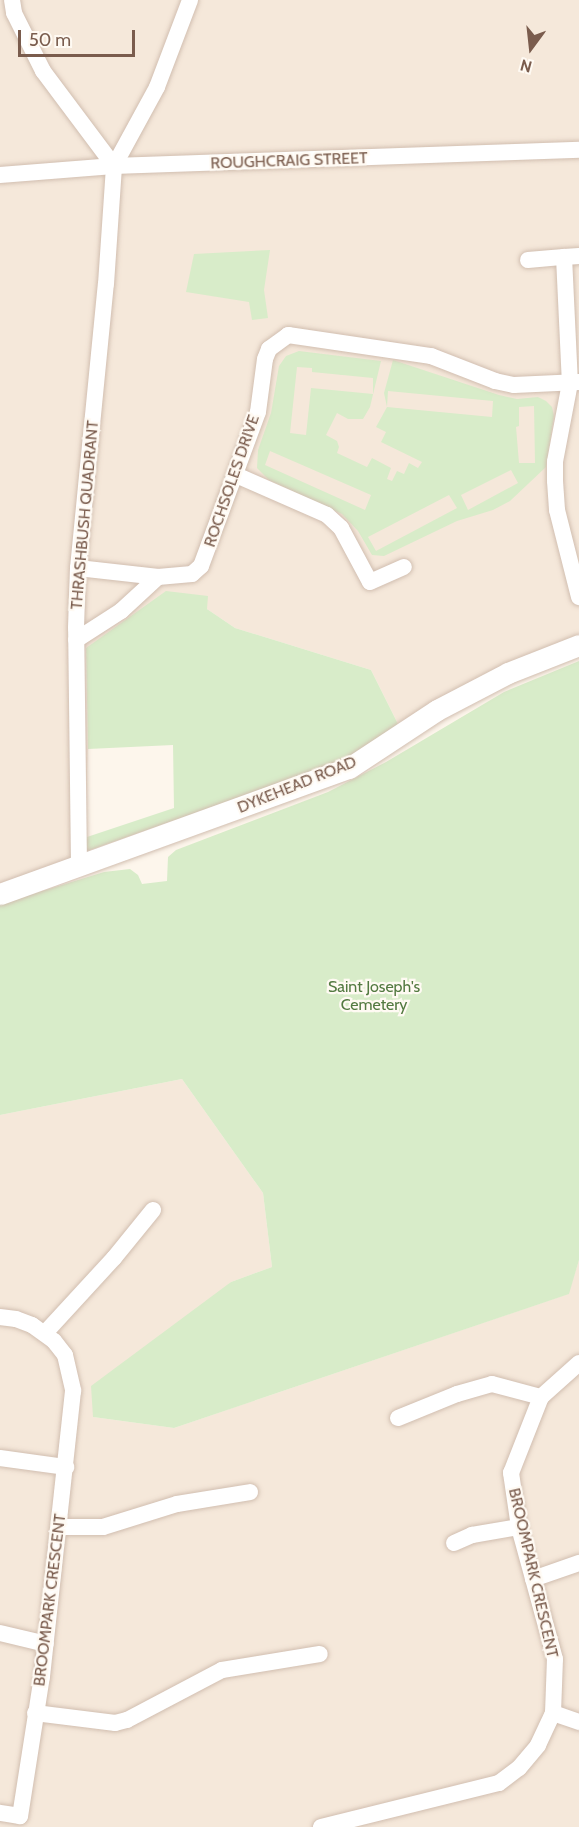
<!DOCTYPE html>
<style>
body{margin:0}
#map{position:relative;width:579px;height:1827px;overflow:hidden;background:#fdf6ec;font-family:Cabin,sans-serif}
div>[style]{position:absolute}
.residential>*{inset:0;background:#f5e8da}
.green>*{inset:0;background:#d8ecc9}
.roads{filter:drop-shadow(0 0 2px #d1beb0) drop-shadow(0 0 2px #d1beb0)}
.minor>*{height:16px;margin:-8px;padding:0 8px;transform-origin:8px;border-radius:8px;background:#fff}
.tertiary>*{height:21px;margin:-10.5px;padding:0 10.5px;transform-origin:10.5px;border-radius:10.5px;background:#fff}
span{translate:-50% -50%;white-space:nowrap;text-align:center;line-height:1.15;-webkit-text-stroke:4.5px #fffaf3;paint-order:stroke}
.street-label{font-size:16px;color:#7a5c4d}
.park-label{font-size:16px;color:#537a41}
.north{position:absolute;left:501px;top:18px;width:60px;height:60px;-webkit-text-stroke:4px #fffaf3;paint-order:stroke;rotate:195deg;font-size:16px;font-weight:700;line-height:24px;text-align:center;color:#7a5c4d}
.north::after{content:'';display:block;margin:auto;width:21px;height:27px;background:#7a5c4d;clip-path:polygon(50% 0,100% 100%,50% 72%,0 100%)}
.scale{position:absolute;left:18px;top:30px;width:117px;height:27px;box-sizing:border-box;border:3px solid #7a5c4d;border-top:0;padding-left:8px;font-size:18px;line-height:21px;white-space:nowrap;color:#7a5c4d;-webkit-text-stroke:4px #fffaf3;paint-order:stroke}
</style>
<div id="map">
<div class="residential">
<i style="clip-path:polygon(0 0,579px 0,579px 650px,399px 726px,371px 670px,235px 628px,207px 609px,86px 648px,88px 749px,84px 838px,87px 861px,0 894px)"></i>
<i style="clip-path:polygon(182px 1079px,263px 1193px,272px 1267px,231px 1282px,93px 1417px,174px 1428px,568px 1294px,579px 1260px,579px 1827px,0 1827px,0 1115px)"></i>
</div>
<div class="green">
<i style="clip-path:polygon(270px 250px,264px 290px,268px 318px,252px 320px,249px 302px,186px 292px,194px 254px)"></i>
<i style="clip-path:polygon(evenodd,299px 351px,381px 361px,370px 407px,363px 419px,348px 419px,337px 413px,326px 435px,337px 441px,339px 447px,337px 453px,367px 467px,372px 458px,391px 468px,387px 479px,392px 481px,397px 471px,404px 474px,409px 463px,418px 468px,422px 462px,381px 442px,386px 432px,376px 427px,387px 407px,384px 393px,393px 360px,499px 395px,517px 399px,538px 397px,546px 401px,552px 407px,554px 416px,546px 467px,510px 501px,493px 510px,457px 521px,384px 556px,372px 555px,358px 531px,342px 514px,269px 480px,257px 468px,258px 450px,271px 413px,279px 366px,286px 356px,299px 351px,297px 367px,312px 368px,312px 372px,373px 378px,373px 394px,311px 388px,306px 435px,290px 433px,297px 367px,299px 351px,388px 391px,493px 401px,492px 417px,387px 407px,388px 391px,299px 351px,534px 406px,535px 463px,519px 463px,516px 427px,519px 426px,519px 407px,534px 406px,299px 351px,270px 451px,371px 495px,365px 510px,265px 465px,270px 451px,299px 351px,511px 470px,518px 483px,468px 510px,461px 495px,511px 470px,299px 351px,449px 495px,457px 508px,376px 551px,368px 537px,449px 495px)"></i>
<i style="clip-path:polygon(166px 591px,208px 596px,207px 609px,235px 628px,371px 670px,399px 726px,340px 762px,87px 851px,84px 838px,174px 808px,173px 745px,88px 749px,86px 648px)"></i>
<i style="clip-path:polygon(579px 661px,579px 1260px,569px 1294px,174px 1428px,93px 1417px,91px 1386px,231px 1282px,272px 1267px,263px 1193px,182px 1079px,0 1115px,0 904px,104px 872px,130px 869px,138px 875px,142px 884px,167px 881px,168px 857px,176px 850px,328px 792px,386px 762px,504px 692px)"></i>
</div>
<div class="roads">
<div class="minor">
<i style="left:12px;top:0;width:13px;rotate:81deg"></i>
<i style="left:14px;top:13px;width:65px;rotate:63.4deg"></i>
<i style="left:43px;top:71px;width:119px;rotate:53.2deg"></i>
<i style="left:0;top:175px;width:114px;rotate:-4.5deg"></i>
<i style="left:114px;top:166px;width:465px;rotate:-2deg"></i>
<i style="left:579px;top:256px;width:15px;rotate:176deg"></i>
<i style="left:564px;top:257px;width:126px;rotate:87.3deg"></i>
<i style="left:570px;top:383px;width:80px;rotate:100.8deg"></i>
<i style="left:555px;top:462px;width:19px;rotate:90deg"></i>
<i style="left:555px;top:481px;width:29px;rotate:86deg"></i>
<i style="left:557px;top:510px;width:90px;rotate:75.8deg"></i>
<i style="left:528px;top:260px;width:36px;rotate:-5deg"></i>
<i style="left:236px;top:475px;width:99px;rotate:23.7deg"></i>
<i style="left:327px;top:515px;width:19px;rotate:43deg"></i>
<i style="left:341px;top:528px;width:61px;rotate:61.8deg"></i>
<i style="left:370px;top:582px;width:37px;rotate:-24deg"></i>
<i style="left:78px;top:568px;width:81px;rotate:6.4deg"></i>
<i style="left:158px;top:577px;width:34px;rotate:-5deg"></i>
<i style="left:192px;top:574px;width:12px;rotate:-42deg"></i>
<i style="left:201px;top:566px;width:164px;rotate:-69.7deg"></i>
<i style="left:258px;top:412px;width:53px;rotate:-82.5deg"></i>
<i style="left:265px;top:359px;width:11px;rotate:-68deg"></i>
<i style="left:269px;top:349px;width:24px;rotate:-36deg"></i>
<i style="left:288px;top:335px;width:145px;rotate:8.4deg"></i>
<i style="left:431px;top:356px;width:69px;rotate:21.3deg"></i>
<i style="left:495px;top:381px;width:19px;rotate:12deg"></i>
<i style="left:514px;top:385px;width:65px;rotate:-2.6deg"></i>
<i style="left:76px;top:640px;width:54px;rotate:-32.8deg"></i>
<i style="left:121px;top:611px;width:50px;rotate:-42.6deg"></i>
<i style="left:79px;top:865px;width:237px;rotate:-90.7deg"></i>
<i style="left:76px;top:628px;width:60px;rotate:-88.1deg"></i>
<i style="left:78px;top:568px;width:285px;rotate:-84.4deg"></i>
<i style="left:106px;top:284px;width:118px;rotate:-86.1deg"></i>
<i style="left:114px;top:166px;width:90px;rotate:-61.4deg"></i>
<i style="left:157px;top:87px;width:93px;rotate:-69.2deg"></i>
<i style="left:0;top:1317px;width:16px;rotate:7deg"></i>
<i style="left:16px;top:1319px;width:17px;rotate:21deg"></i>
<i style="left:32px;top:1325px;width:27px;rotate:36deg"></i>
<i style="left:54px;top:1341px;width:18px;rotate:52deg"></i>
<i style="left:65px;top:1355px;width:37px;rotate:77deg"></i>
<i style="left:73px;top:1391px;width:287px;rotate:96.2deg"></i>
<i style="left:42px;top:1676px;width:142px;rotate:98.9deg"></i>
<i style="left:20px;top:1816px;width:20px;rotate:-171deg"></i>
<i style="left:45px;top:1333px;width:102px;rotate:-47.4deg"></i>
<i style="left:114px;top:1258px;width:62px;rotate:-50.9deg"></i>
<i style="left:398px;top:1418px;width:64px;rotate:-22.1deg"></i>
<i style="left:457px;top:1394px;width:36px;rotate:-16deg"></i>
<i style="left:492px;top:1384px;width:51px;rotate:14.9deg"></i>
<i style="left:0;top:1458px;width:67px;rotate:7.8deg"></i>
<i style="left:59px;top:1527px;width:44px"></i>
<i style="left:103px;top:1527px;width:77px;rotate:-17.3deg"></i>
<i style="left:177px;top:1504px;width:74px;rotate:-9.3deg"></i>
<i style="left:454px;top:1543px;width:20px;rotate:-24deg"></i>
<i style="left:472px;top:1535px;width:48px;rotate:-9.7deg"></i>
<i style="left:533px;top:1579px;width:49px;rotate:-19.2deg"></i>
<i style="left:0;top:1633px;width:47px;rotate:13.4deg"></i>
<i style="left:35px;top:1713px;width:81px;rotate:7.1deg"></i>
<i style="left:115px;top:1723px;width:12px;rotate:-14deg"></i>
<i style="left:127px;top:1720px;width:107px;rotate:-27.8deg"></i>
<i style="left:222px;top:1670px;width:99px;rotate:-9.3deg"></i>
<i style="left:553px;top:1713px;width:28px;rotate:19deg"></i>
<i style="left:321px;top:1827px;width:183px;rotate:-13.9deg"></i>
<i style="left:499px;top:1783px;width:25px;rotate:-37deg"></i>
<i style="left:519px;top:1768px;width:30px;rotate:-50deg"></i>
<i style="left:538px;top:1745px;width:35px;rotate:-65deg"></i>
<i style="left:553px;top:1713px;width:54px;rotate:-87.9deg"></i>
<i style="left:555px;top:1659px;width:137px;rotate:-105.3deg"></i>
<i style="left:519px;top:1527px;width:55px;rotate:-98.4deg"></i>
<i style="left:511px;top:1473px;width:82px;rotate:-68.5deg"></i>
<i style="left:541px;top:1397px;width:51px;rotate:-41.8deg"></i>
</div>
<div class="tertiary">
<i style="left:0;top:894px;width:371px;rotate:-19.9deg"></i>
<i style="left:349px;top:768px;width:105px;rotate:-33.4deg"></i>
<i style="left:437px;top:710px;width:80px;rotate:-27.5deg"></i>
<i style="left:508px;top:673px;width:76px;rotate:-21.5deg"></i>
</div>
</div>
<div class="street-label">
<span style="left:289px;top:161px;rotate:-2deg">ROUGHCRAIG STREET</span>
<span style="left:232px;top:481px;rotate:-71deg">ROCHSOLES DRIVE</span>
<span style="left:85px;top:515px;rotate:-85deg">THRASHBUSH QUADRANT</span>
<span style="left:297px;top:785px;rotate:-22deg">DYKEHEAD ROAD</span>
<span style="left:533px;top:1573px;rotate:77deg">BROOMPARK CRESCENT</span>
<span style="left:50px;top:1600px;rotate:-83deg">BROOMPARK CRESCENT</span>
</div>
<div class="park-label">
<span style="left:374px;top:996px">Saint Joseph's<br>Cemetery</span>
</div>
<div class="north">N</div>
<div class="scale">50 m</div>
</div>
